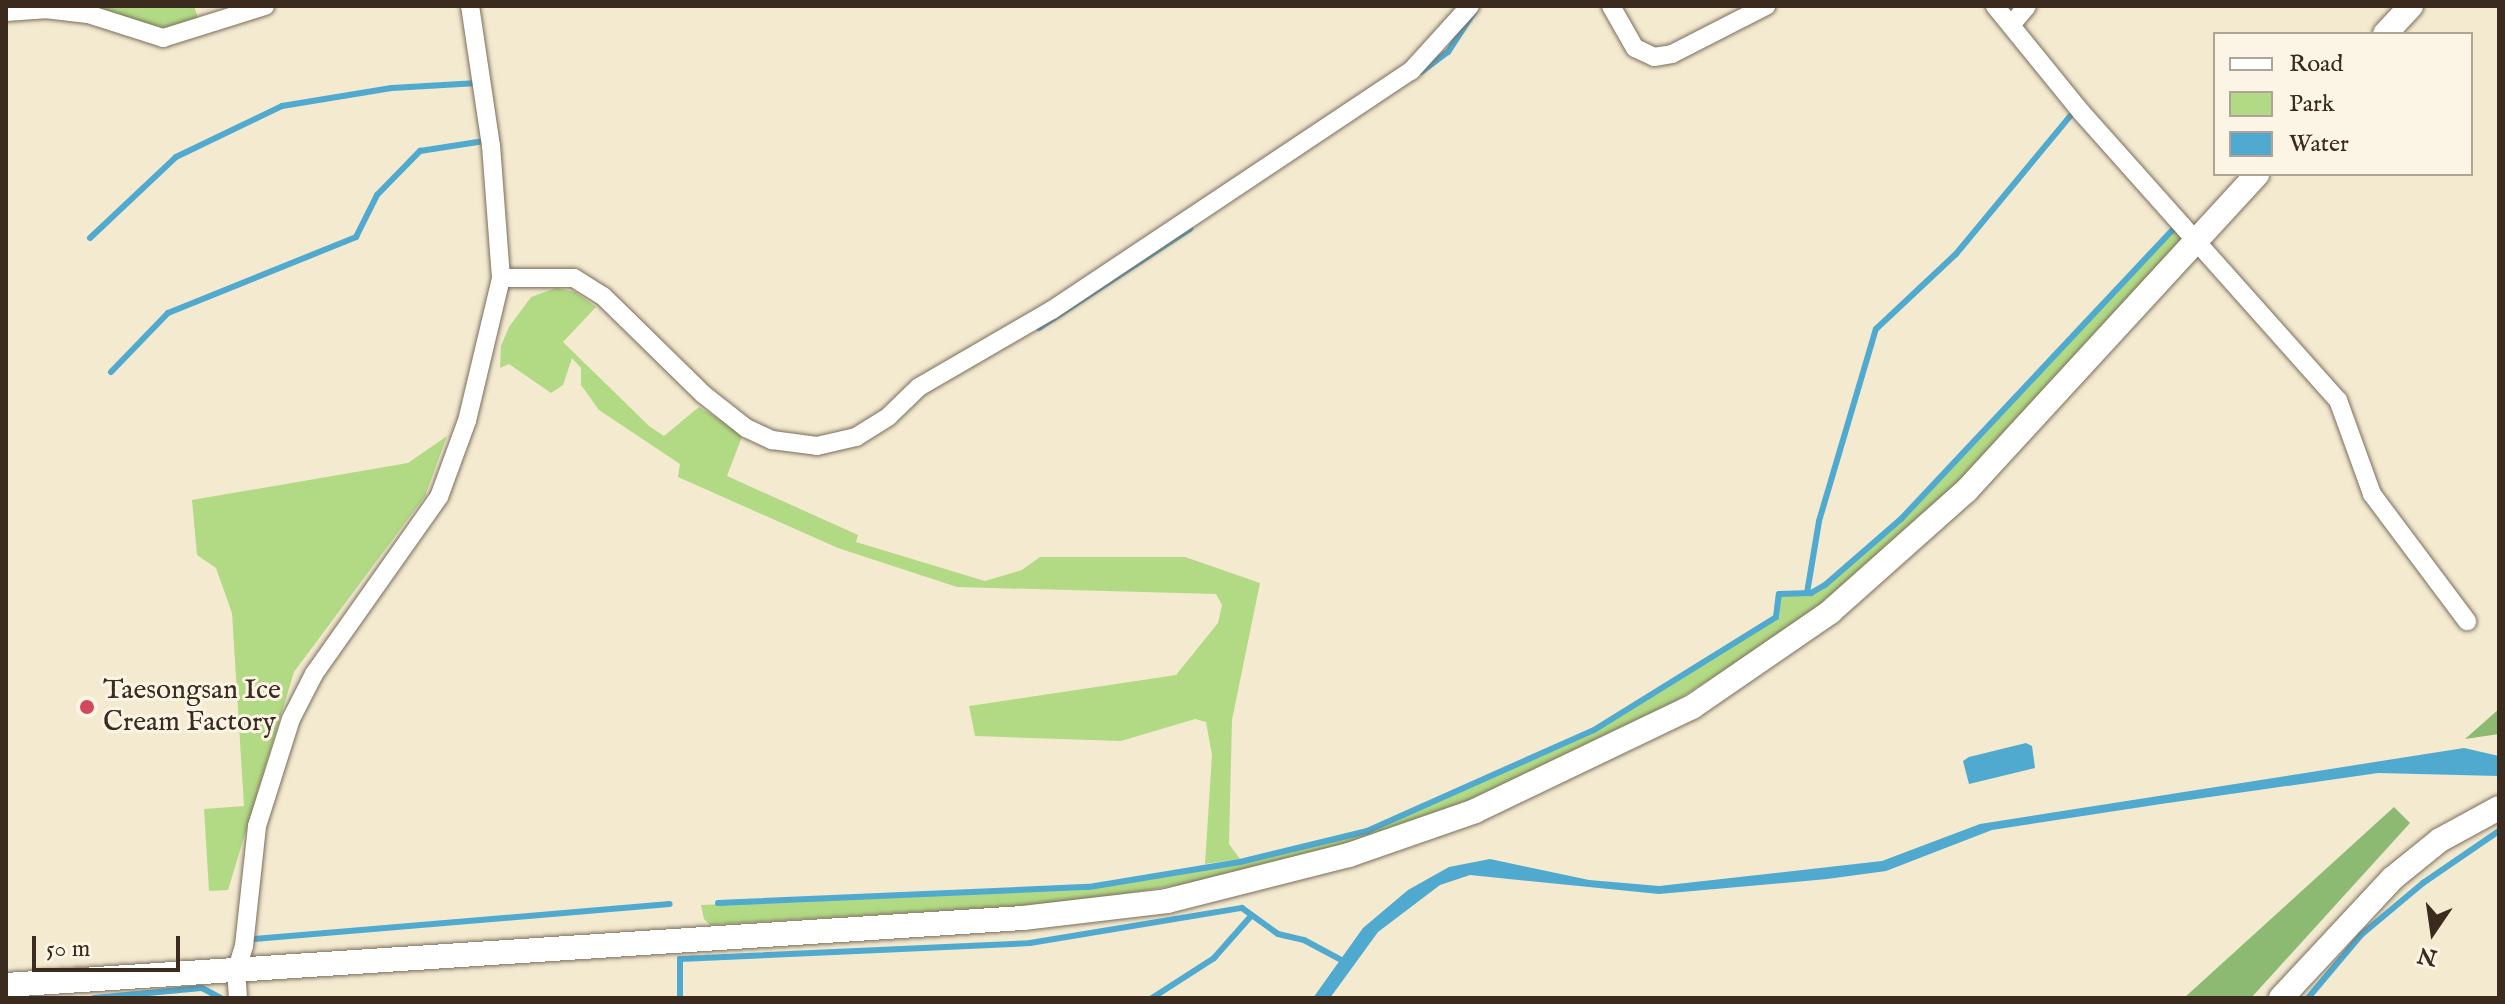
<!DOCTYPE html>
<style>
body{margin:0}
#map{position:relative;width:2505px;height:1004px;overflow:hidden;background:#f3ead0;font-family:"IM FELL English",serif}
div>[style]{position:absolute}
.green>*{inset:0;background:#b2da84}
.forest>*{inset:0;background:#8dba72}
.water>*{inset:0;background:#50a9ce}
.stream>*{height:6px;margin:-3px;padding:0 3px;transform-origin:3px;border-radius:3px;background:#50a9ce}
.roads{filter:drop-shadow(0 0 2px #7b6d5c) drop-shadow(0 0 2px #7b6d5c)}
.minor>*{height:18px;margin:-9px;padding:0 9px;transform-origin:9px;border-radius:9px;background:#fff}
.tertiary>*{height:24px;margin:-12px;padding:0 12px;transform-origin:12px;border-radius:12px;background:#fff}
.dots>*{width:22px;height:22px;translate:-50% -50%;box-sizing:border-box;border:4px solid #fcf5e5;border-radius:50%}
span{translate:-50% -50%;white-space:nowrap;text-align:center;line-height:1.15;-webkit-text-stroke:6px #fcf5e5;paint-order:stroke}
.poi-label{font-size:28px;color:#3b2a1e}
.left{translate:0 -50%;text-align:left}
.frame{position:absolute;inset:0;border:8px solid #3b2a1e;pointer-events:none}
.legend{position:absolute;left:2213px;top:32px;width:260px;height:144px;box-sizing:border-box;background:#fcf5e5;border:2px solid #afa495;margin:0;padding:10px 14px;list-style:none;font-size:24px;color:#3b2a1e}
.legend li{display:flex;align-items:center;gap:16px;height:40px}
.legend b{width:40px;border:2px solid #afa495}
.north{position:absolute;left:2393px;top:892px;width:80px;height:80px;-webkit-text-stroke:6px #fcf5e5;paint-order:stroke;rotate:193deg;font-size:22px;font-weight:700;line-height:32px;text-align:center;color:#3b2a1e}
.north::after{content:'';display:block;margin:auto;width:28px;height:36px;background:#3b2a1e;clip-path:polygon(50% 0,100% 100%,50% 72%,0 100%)}
.scale{position:absolute;left:32px;top:936px;width:148px;height:36px;box-sizing:border-box;border:4px solid #3b2a1e;border-top:0;padding-left:10px;font-size:24px;line-height:28px;white-space:nowrap;color:#3b2a1e;-webkit-text-stroke:6px #fcf5e5;paint-order:stroke}
</style>
<div id="map">
<div class="green">
<i style="clip-path:polygon(53px 6px,194px 6px,199px 21px,163px 33px)"></i>
<i style="clip-path:polygon(2177px 227px,2187px 237px,1956px 488px,1820px 610px,1674px 702px,1572px 757px,1422px 820px,1329px 851px,1205px 881px,1067px 903px,710px 925px,704px 919px,701px 905px,1090px 889px,1241px 864px,1368px 832px,1594px 732px,1779px 618px,1781px 596px,1811px 595px,1825px 587px,1902px 520px)"></i>
<i style="clip-path:polygon(556px 288px,575px 292px,596px 307px,563px 342px,649px 426px,664px 436px,699px 407px,743px 434px,727px 476px,858px 535px,856px 542px,985px 581px,1022px 570px,1040px 557px,1185px 557px,1260px 583px,1232px 720px,1229px 844px,1240px 859px,1205px 864px,1212px 755px,1206px 722px,1195px 719px,1121px 741px,975px 736px,969px 706px,1176px 675px,1218px 623px,1222px 605px,1216px 594px,957px 587px,838px 548px,678px 477px,680px 464px,599px 410px,581px 385px,581px 368px,572px 358px,563px 385px,551px 393px,509px 364px,500px 368px,501px 346px,509px 327px,531px 297px)"></i>
<i style="clip-path:polygon(447px 436px,425px 496px,294px 672px,228px 890px,209px 891px,204px 809px,244px 806px,232px 613px,216px 568px,197px 555px,192px 500px,408px 463px)"></i>
</div>
<div class="forest">
<i style="clip-path:polygon(2499px 709px,2499px 734px,2465px 739px)"></i>
<i style="clip-path:polygon(2394px 807px,2410px 823px,2251px 998px,2184px 998px)"></i>
</div>
<div class="water">
<i style="clip-path:polygon(2026px 743px,2032px 746px,2035px 768px,1969px 784px,1963px 761px,1969px 757px)"></i>
<i style="clip-path:polygon(2464px 748px,2499px 756px,2499px 776px,2378px 773px,2161px 804px,1992px 830px,1886px 871px,1827px 879px,1659px 894px,1470px 875px,1440px 885px,1378px 932px,1330px 998px,1313px 998px,1363px 928px,1408px 890px,1449px 867px,1490px 859px,1589px 880px,1659px 886px,1882px 861px,1980px 824px)"></i>
</div>
<div class="stream">
<i style="left:1421px;top:72px;width:34px;rotate:-37deg"></i>
<i style="left:1448px;top:52px;width:51px;rotate:-56.9deg"></i>
<i style="left:90px;top:238px;width:118px;rotate:-43.3deg"></i>
<i style="left:176px;top:157px;width:118px;rotate:-25.7deg"></i>
<i style="left:282px;top:106px;width:111px;rotate:-9.3deg"></i>
<i style="left:392px;top:88px;width:86px;rotate:-3.3deg"></i>
<i style="left:1039px;top:328px;width:181px;rotate:-33.3deg"></i>
<i style="left:111px;top:372px;width:82px;rotate:-46deg"></i>
<i style="left:168px;top:313px;width:203px;rotate:-22deg"></i>
<i style="left:356px;top:237px;width:47px;rotate:-63.4deg"></i>
<i style="left:377px;top:195px;width:62px;rotate:-45.7deg"></i>
<i style="left:420px;top:151px;width:65px;rotate:-8.9deg"></i>
<i style="left:1807px;top:593px;width:73px;rotate:-80.5deg"></i>
<i style="left:1819px;top:521px;width:200px;rotate:-73.5deg"></i>
<i style="left:1876px;top:329px;width:110px;rotate:-43.2deg"></i>
<i style="left:1956px;top:254px;width:179px;rotate:-50.4deg"></i>
<i style="left:718px;top:903px;width:371px;rotate:-2.5deg"></i>
<i style="left:1089px;top:887px;width:153px;rotate:-9.4deg"></i>
<i style="left:1240px;top:862px;width:131px;rotate:-13.7deg"></i>
<i style="left:1367px;top:831px;width:248px;rotate:-24deg"></i>
<i style="left:1594px;top:730px;width:214px;rotate:-31.8deg"></i>
<i style="left:1776px;top:617px;width:23px;rotate:-83deg"></i>
<i style="left:1779px;top:594px;width:32px;rotate:-2deg"></i>
<i style="left:1811px;top:593px;width:16px;rotate:-30deg"></i>
<i style="left:1825px;top:585px;width:101px;rotate:-41deg"></i>
<i style="left:1901px;top:519px;width:402px;rotate:-46.8deg"></i>
<i style="left:254px;top:939px;width:417px;rotate:-4.8deg"></i>
<i style="left:94px;top:998px;width:108px;rotate:-5.3deg"></i>
<i style="left:202px;top:988px;width:21px;rotate:28deg"></i>
<i style="left:680px;top:998px;width:39px;rotate:-90deg"></i>
<i style="left:680px;top:959px;width:350px;rotate:-2.6deg"></i>
<i style="left:1030px;top:943px;width:215px;rotate:-9.4deg"></i>
<i style="left:1242px;top:908px;width:44px;rotate:35.8deg"></i>
<i style="left:1278px;top:934px;width:27px;rotate:13deg"></i>
<i style="left:1304px;top:940px;width:49px;rotate:28.1deg"></i>
<i style="left:1152px;top:998px;width:74px;rotate:-32.8deg"></i>
<i style="left:1214px;top:958px;width:56px;rotate:-48.6deg"></i>
<i style="left:2308px;top:998px;width:82px;rotate:-49.9deg"></i>
<i style="left:2361px;top:935px;width:81px;rotate:-40deg"></i>
<i style="left:2423px;top:883px;width:92px;rotate:-34.4deg"></i>
</div>
<div class="roads">
<div class="minor">
<i style="left:1611px;top:6px;width:48px;rotate:60.3deg"></i>
<i style="left:1635px;top:48px;width:21px;rotate:25deg"></i>
<i style="left:1654px;top:57px;width:18px;rotate:-9deg"></i>
<i style="left:1672px;top:54px;width:106px;rotate:-27.1deg"></i>
<i style="left:1995px;top:6px;width:138px;rotate:50.9deg"></i>
<i style="left:2082px;top:113px;width:385px;rotate:48.3deg"></i>
<i style="left:2338px;top:400px;width:100px;rotate:70.1deg"></i>
<i style="left:2372px;top:494px;width:159px;rotate:53.2deg"></i>
<i style="left:6px;top:12px;width:39px;rotate:-4deg"></i>
<i style="left:45px;top:9px;width:43px;rotate:6.6deg"></i>
<i style="left:88px;top:14px;width:79px;rotate:17.7deg"></i>
<i style="left:163px;top:38px;width:107px;rotate:-17.4deg"></i>
<i style="left:2012px;top:24px;width:23px;rotate:-50deg"></i>
<i style="left:501px;top:278px;width:73px"></i>
<i style="left:574px;top:278px;width:34px;rotate:32deg"></i>
<i style="left:603px;top:296px;width:140px;rotate:44.4deg"></i>
<i style="left:703px;top:394px;width:55px;rotate:38.3deg"></i>
<i style="left:746px;top:428px;width:29px;rotate:25deg"></i>
<i style="left:772px;top:440px;width:45px;rotate:7.6deg"></i>
<i style="left:817px;top:446px;width:40px;rotate:-13deg"></i>
<i style="left:856px;top:437px;width:39px;rotate:-32deg"></i>
<i style="left:889px;top:416px;width:42px;rotate:-44deg"></i>
<i style="left:919px;top:387px;width:154px;rotate:-30.1deg"></i>
<i style="left:1052px;top:310px;width:431px;rotate:-33.7deg"></i>
<i style="left:1411px;top:71px;width:88px;rotate:-47.8deg"></i>
<i style="left:238px;top:998px;width:26px;rotate:-94deg"></i>
<i style="left:236px;top:972px;width:27px;rotate:-73deg"></i>
<i style="left:244px;top:946px;width:121px;rotate:-83.8deg"></i>
<i style="left:257px;top:826px;width:112px;rotate:-72.4deg"></i>
<i style="left:291px;top:719px;width:51px;rotate:-62.9deg"></i>
<i style="left:314px;top:674px;width:217px;rotate:-54.8deg"></i>
<i style="left:439px;top:497px;width:81px;rotate:-69.8deg"></i>
<i style="left:467px;top:421px;width:147px;rotate:-76.6deg"></i>
<i style="left:501px;top:278px;width:132px;rotate:-94.3deg"></i>
<i style="left:491px;top:146px;width:142px;rotate:-98.5deg"></i>
</div>
<div class="tertiary">
<i style="left:2385px;top:34px;width:38px;rotate:-47deg"></i>
<i style="left:6px;top:985px;width:1019px;rotate:-3.77deg"></i>
<i style="left:1023px;top:918px;width:145px;rotate:-6.7deg"></i>
<i style="left:1167px;top:901px;width:188px;rotate:-14.2deg"></i>
<i style="left:1349px;top:855px;width:133px;rotate:-19.2deg"></i>
<i style="left:1475px;top:811px;width:241px;rotate:-25.6deg"></i>
<i style="left:1692px;top:707px;width:168px;rotate:-34.5deg"></i>
<i style="left:1830px;top:612px;width:182px;rotate:-41.7deg"></i>
<i style="left:1966px;top:491px;width:430px;rotate:-47.4deg"></i>
<i style="left:2281px;top:998px;width:164px;rotate:-47deg"></i>
<i style="left:2393px;top:878px;width:60px;rotate:-39deg"></i>
<i style="left:2440px;top:840px;width:67px;rotate:-28.5deg"></i>
</div>
</div>
<div class="dots">
<i style="left:87px;top:707px;background:#d1495b"></i>
</div>
<div class="poi-label">
<span class="left" style="left:103px;top:707px">Taesongsan Ice<br>Cream Factory</span>
</div>
<div class="frame"></div>
<ul class="legend">
<li><b style="height:10px;background:#fff"></b>Road</li>
<li><b style="height:22px;background:#b2da84"></b>Park</li>
<li><b style="height:22px;background:#50a9ce"></b>Water</li>
</ul>
<div class="north">N</div>
<div class="scale">50 m</div>
</div>
